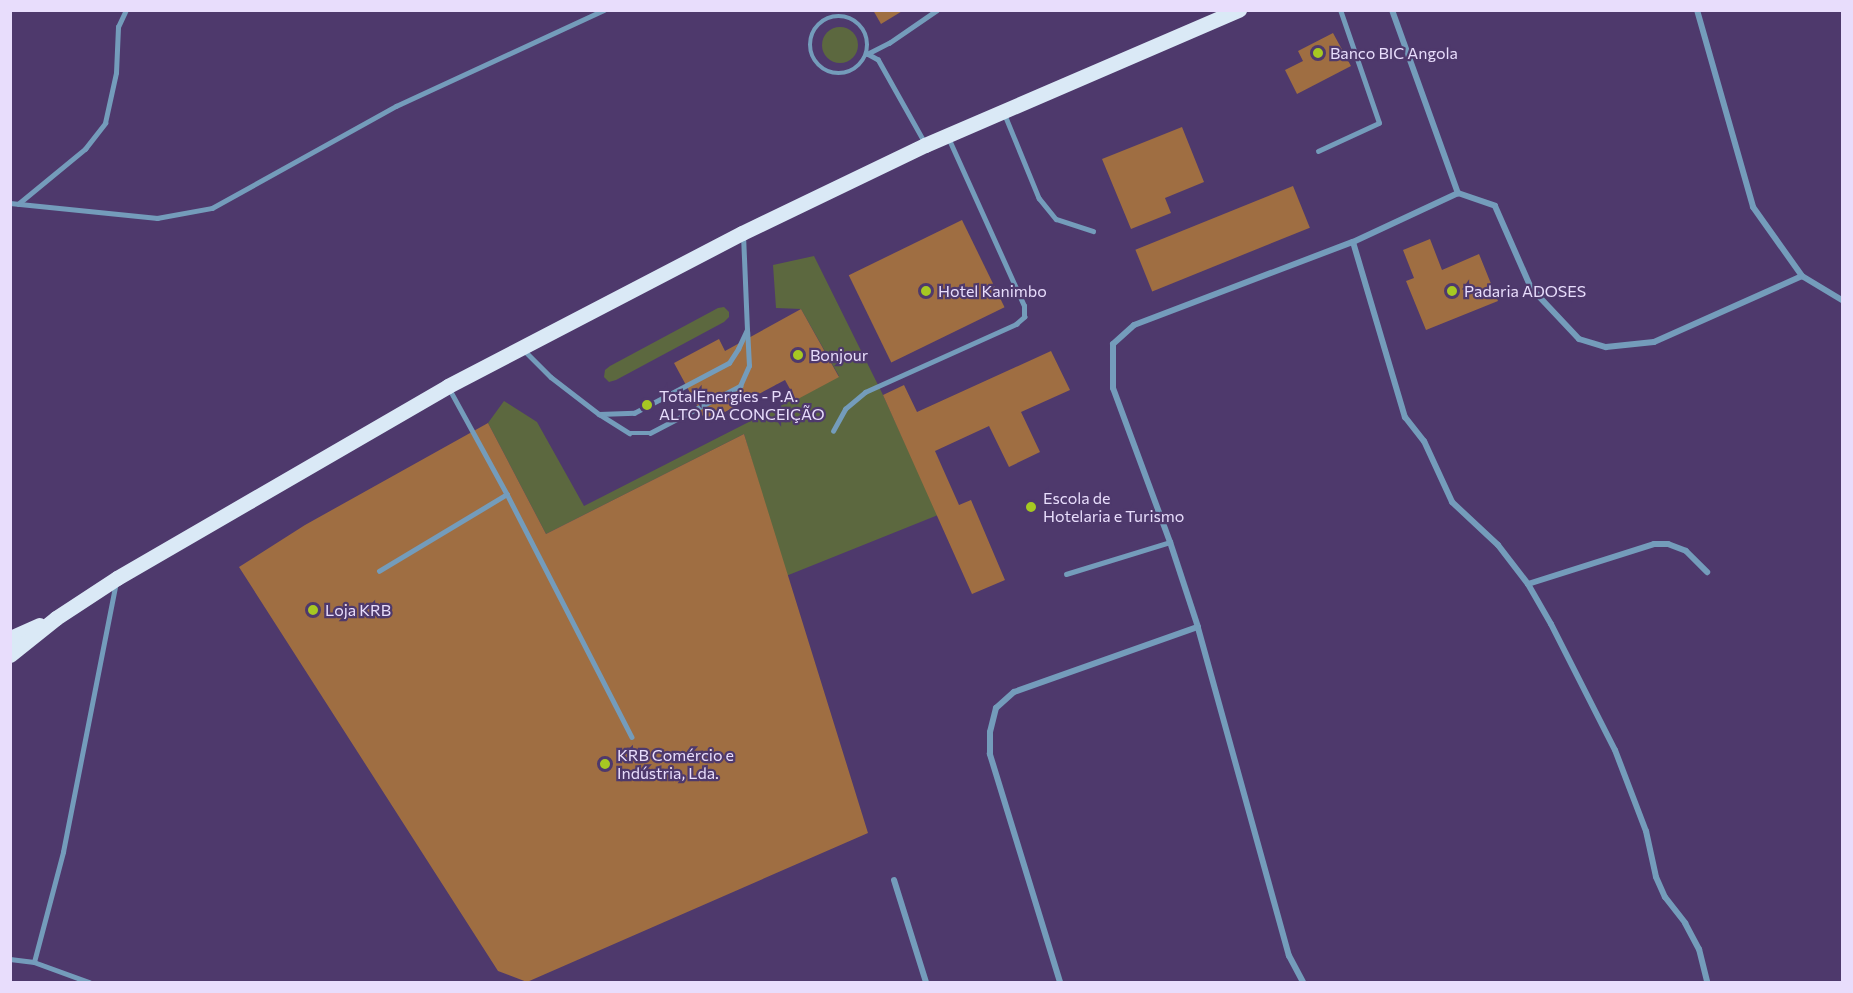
<!DOCTYPE html>
<meta charset="utf-8">
<style>
body{margin:0}
#map{position:relative;width:1853px;height:993px;overflow:hidden;background:#4e396c;font-family:Commissioner,sans-serif}
div>[style]{position:absolute}
.green>*{inset:0;background:#5c683f}
.round{border-radius:50%}
.building>*{inset:0;background:#9f6e42;transform-origin:0 0}
.lane>*{height:4.5px;margin:-2.25px;padding:0 2.25px;transform-origin:2.25px;border-radius:2.25px;background:#749cbb}
.lane>.ring{margin:-2.25px;padding:0;box-sizing:content-box;background:none;border:4.5px solid #749cbb;border-radius:50%}
.street>*{height:6px;margin:-3px;padding:0 3px;transform-origin:3px;border-radius:3px;background:#749cbb}
.primary>*{height:15px;margin:-7.5px;padding:0 7.5px;transform-origin:7.5px;border-radius:7.5px;background:#dae9f6}
.dots>*{width:16px;height:16px;translate:-50% -50%;box-sizing:border-box;border:3px solid #4e396c;border-radius:50%}
span{translate:-50% -50%;white-space:nowrap;text-align:center;line-height:1.15;-webkit-text-stroke:4.5px #4e396c;paint-order:stroke}
.poi-label{font-size:16px;color:#e8ddfc}
.left{translate:0 -50%;text-align:left}
.frame{position:absolute;inset:0;border:12px solid #e8ddfc;pointer-events:none}
</style>
<div id="map">
<div class="green">
<i class="round" style="left:822px;top:27px;width:36px;height:36px"></i>
<i style="clip-path:polygon(814px 256px,883px 395px,938px 515px,786px 576px,744px 434px,546px 534px,488px 423px,504px 401px,537px 422px,584px 506px,839px 376px,801px 309px,776px 308px,773px 265px)"></i>
<i style="clip-path:polygon(724px 307px,729px 312px,729px 317px,724px 322px,616px 380px,609px 382px,604px 377px,605px 370px,610px 366px,718px 308px)"></i>
</div>
<div class="building">
<i style="clip-path:polygon(873px 10px,904px 10px,881px 24px)"></i>
<i style="clip-path:polygon(1333px 33px,1351px 66px,1297px 94px,1285px 70px,1303px 61px,1298px 51px)"></i>
<i style="clip-path:polygon(1182px 127px,1204px 182px,1165px 198px,1171px 213px,1131px 229px,1102px 159px)"></i>
<i style="left:1293px;top:186px;width:45px;height:170px;rotate:68deg"></i>
<i style="left:962px;top:220px;width:97px;height:126px;rotate:64deg"></i>
<i style="clip-path:polygon(1430px 239px,1442px 270px,1479px 254px,1498px 301px,1426px 330px,1406px 281px,1414px 278px,1403px 250px)"></i>
<i style="clip-path:polygon(801px 309px,839px 377px,796px 400px,785px 380px,706px 422px,674px 363px,719px 339px,725px 351px)"></i>
<i style="clip-path:polygon(1051px 351px,1070px 390px,1021px 412px,1040px 452px,1009px 467px,989px 426px,935px 451px,959px 505px,971px 500px,1005px 580px,972px 594px,883px 395px,904px 385px,917px 412px)"></i>
<i style="clip-path:polygon(488px 423px,546px 534px,744px 434px,868px 833px,527px 982px,498px 971px,239px 567px,305px 525px)"></i>
</div>
<div class="lane">
<i class="ring" style="left:810px;top:16px;width:53.5px;height:53.5px"></i>
<i style="left:1005px;top:115px;width:90px;rotate:67.7deg"></i>
<i style="left:1039px;top:198px;width:27px;rotate:51deg"></i>
<i style="left:1056px;top:219px;width:39px;rotate:18deg"></i>
<i style="left:924px;top:142px;width:94px;rotate:-119.3deg"></i>
<i style="left:878px;top:60px;width:13px;rotate:-151deg"></i>
<i style="left:867px;top:54px;width:25px;rotate:-27deg"></i>
<i style="left:889px;top:43px;width:58px;rotate:-34.5deg"></i>
<i style="left:1318px;top:151px;width:67px;rotate:-24.7deg"></i>
<i style="left:1379px;top:123px;width:120px;rotate:-109deg"></i>
<i style="left:10px;top:203px;width:148px;rotate:5.8deg"></i>
<i style="left:157px;top:218px;width:56px;rotate:-10.3deg"></i>
<i style="left:212px;top:208px;width:210px;rotate:-29deg"></i>
<i style="left:396px;top:106px;width:229px;rotate:-24.8deg"></i>
<i style="left:18px;top:204px;width:87px;rotate:-39.4deg"></i>
<i style="left:85px;top:149px;width:33px;rotate:-52deg"></i>
<i style="left:105px;top:123px;width:51px;rotate:-77.6deg"></i>
<i style="left:116px;top:73px;width:46px;rotate:-87.5deg"></i>
<i style="left:118px;top:27px;width:19px;rotate:-65deg"></i>
<i style="left:524px;top:350px;width:38px;rotate:45deg"></i>
<i style="left:551px;top:377px;width:61px;rotate:37.6deg"></i>
<i style="left:599px;top:414px;width:35px;rotate:-2deg"></i>
<i style="left:634px;top:413px;width:107px;rotate:-27.8deg"></i>
<i style="left:729px;top:363px;width:17px;rotate:-57deg"></i>
<i style="left:738px;top:349px;width:21px;rotate:-65deg"></i>
<i style="left:747px;top:330px;width:94px;rotate:-92.4deg"></i>
<i style="left:449px;top:388px;width:121px;rotate:61.3deg"></i>
<i style="left:599px;top:414px;width:36px;rotate:32deg"></i>
<i style="left:629px;top:433px;width:21px"></i>
<i style="left:650px;top:433px;width:102px;rotate:-27.6deg"></i>
<i style="left:740px;top:386px;width:22px;rotate:-66deg"></i>
<i style="left:749px;top:366px;width:34px;rotate:-93deg"></i>
<i style="left:833px;top:431px;width:25px;rotate:-61deg"></i>
<i style="left:845px;top:409px;width:26px;rotate:-40deg"></i>
<i style="left:865px;top:392px;width:166px;rotate:-24.2deg"></i>
<i style="left:1016px;top:324px;width:11px;rotate:-41deg"></i>
<i style="left:1024px;top:317px;width:11px;rotate:-90deg"></i>
<i style="left:1024px;top:306px;width:184px;rotate:-114.3deg"></i>
<i style="left:379px;top:571px;width:149px;rotate:-31deg"></i>
<i style="left:507px;top:494px;width:273px;rotate:62.8deg"></i>
<i style="left:1066px;top:574px;width:109px;rotate:-17.1deg"></i>
<i style="left:10px;top:959px;width:24px;rotate:7deg"></i>
<i style="left:34px;top:962px;width:114px;rotate:-75.2deg"></i>
<i style="left:63px;top:852px;width:274px;rotate:-78.9deg"></i>
<i style="left:34px;top:962px;width:59px;rotate:20deg"></i>
</div>
<div class="street">
<i style="left:1392px;top:10px;width:195px;rotate:70.2deg"></i>
<i style="left:1458px;top:193px;width:39px;rotate:19deg"></i>
<i style="left:1495px;top:206px;width:90px;rotate:66.3deg"></i>
<i style="left:1531px;top:288px;width:70px;rotate:46.7deg"></i>
<i style="left:1579px;top:339px;width:28px;rotate:17deg"></i>
<i style="left:1606px;top:347px;width:48px;rotate:-5.9deg"></i>
<i style="left:1654px;top:342px;width:162px;rotate:-24deg"></i>
<i style="left:1697px;top:10px;width:205px;rotate:74.1deg"></i>
<i style="left:1753px;top:207px;width:85px;rotate:54.6deg"></i>
<i style="left:1802px;top:276px;width:47px;rotate:31deg"></i>
<i style="left:1353px;top:242px;width:183px;rotate:73.5deg"></i>
<i style="left:1405px;top:417px;width:31px;rotate:52deg"></i>
<i style="left:1424px;top:441px;width:67px;rotate:65.3deg"></i>
<i style="left:1452px;top:502px;width:63px;rotate:43.1deg"></i>
<i style="left:1498px;top:545px;width:49px;rotate:52.4deg"></i>
<i style="left:1528px;top:584px;width:46px;rotate:60.1deg"></i>
<i style="left:1551px;top:624px;width:141px;rotate:63.1deg"></i>
<i style="left:1615px;top:750px;width:87px;rotate:69.1deg"></i>
<i style="left:1646px;top:831px;width:47px;rotate:77.7deg"></i>
<i style="left:1656px;top:877px;width:22px;rotate:66deg"></i>
<i style="left:1665px;top:897px;width:33px;rotate:52deg"></i>
<i style="left:1685px;top:923px;width:30px;rotate:62deg"></i>
<i style="left:1699px;top:949px;width:34px;rotate:76deg"></i>
<i style="left:1528px;top:584px;width:132px;rotate:-17.6deg"></i>
<i style="left:1654px;top:544px;width:14px"></i>
<i style="left:1668px;top:544px;width:19px;rotate:21deg"></i>
<i style="left:1686px;top:551px;width:30px;rotate:45deg"></i>
<i style="left:894px;top:880px;width:107px;rotate:72.6deg"></i>
<i style="left:1060px;top:982px;width:239px;rotate:-107.1deg"></i>
<i style="left:990px;top:754px;width:22px;rotate:-90deg"></i>
<i style="left:990px;top:732px;width:25px;rotate:-76deg"></i>
<i style="left:996px;top:708px;width:24px;rotate:-42deg"></i>
<i style="left:1014px;top:692px;width:195px;rotate:-19.5deg"></i>
<i style="left:1303px;top:982px;width:30px;rotate:-118deg"></i>
<i style="left:1289px;top:956px;width:341px;rotate:-105.5deg"></i>
<i style="left:1198px;top:627px;width:89px;rotate:-108.2deg"></i>
<i style="left:1170px;top:542px;width:164px;rotate:-110.3deg"></i>
<i style="left:1113px;top:388px;width:44px;rotate:-90deg"></i>
<i style="left:1113px;top:344px;width:28px;rotate:-42deg"></i>
<i style="left:1134px;top:325px;width:234px;rotate:-20.8deg"></i>
<i style="left:1353px;top:242px;width:116px;rotate:-25deg"></i>
</div>
<div class="primary">
<i style="left:10px;top:638px;width:32px;rotate:-24deg"></i>
<i style="left:10px;top:655px;width:59px;rotate:-38.8deg"></i>
<i style="left:56px;top:618px;width:73px;rotate:-33.3deg"></i>
<i style="left:117px;top:578px;width:383px;rotate:-30.1deg"></i>
<i style="left:448px;top:386px;width:331px;rotate:-27.5deg"></i>
<i style="left:742px;top:233px;width:203px;rotate:-25.7deg"></i>
<i style="left:925px;top:145px;width:342px;rotate:-23.3deg"></i>
</div>
<div class="dots">
<i style="left:1318px;top:53px;background:#a6c822"></i>
<i style="left:926px;top:291px;background:#a6c822"></i>
<i style="left:1452px;top:291px;background:#a6c822"></i>
<i style="left:798px;top:355px;background:#a6c822"></i>
<i style="left:647px;top:405px;background:#a6c822"></i>
<i style="left:1031px;top:507px;background:#a6c822"></i>
<i style="left:313px;top:610px;background:#a6c822"></i>
<i style="left:605px;top:764px;background:#a6c822"></i>
</div>
<div class="poi-label">
<span class="left" style="left:1330px;top:53px">Banco BIC Angola</span>
<span class="left" style="left:938px;top:291px">Hotel Kanimbo</span>
<span class="left" style="left:1464px;top:291px">Padaria ADOSES</span>
<span class="left" style="left:810px;top:355px">Bonjour</span>
<span class="left" style="left:659px;top:405px">TotalEnergies - P.A.<br>ALTO DA CONCEIÇÃO</span>
<span class="left" style="left:1043px;top:507px">Escola de<br>Hotelaria e Turismo</span>
<span class="left" style="left:325px;top:610px">Loja KRB</span>
<span class="left" style="left:617px;top:764px">KRB Comércio e<br>Indústria, Lda.</span>
</div>
<div class="frame"></div>
</div>
